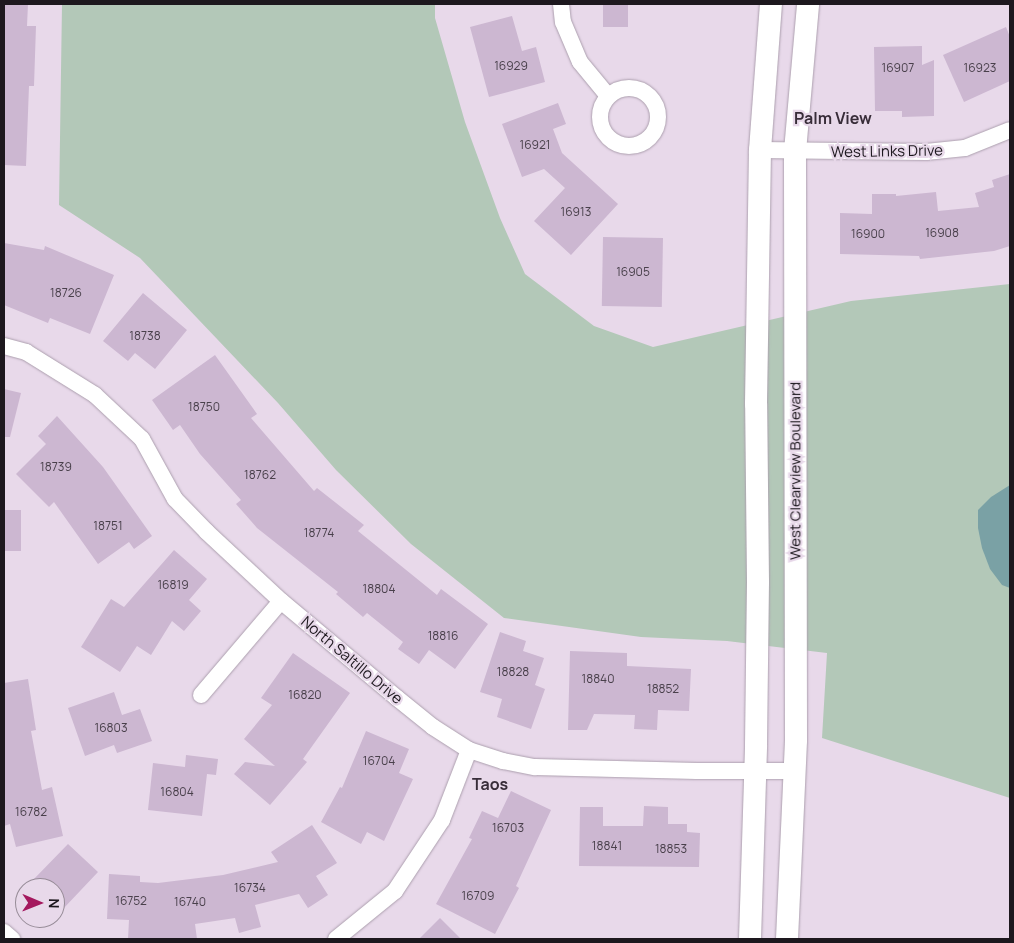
<!DOCTYPE html>
<style>
body{margin:0}
#map{position:relative;width:1014px;height:943px;overflow:hidden;background:#e8d9ea;font-family:Manrope,sans-serif}
div>[style]{position:absolute}
.green>*{inset:0;background:#b3c8b8}
.water>*{inset:0;background:#7aa1a5}
.building>*{inset:0;background:#ccb7d1;transform-origin:0 0}
.roads{filter:drop-shadow(0 0 1px #ac9fae) drop-shadow(0 0 1px #ac9fae)}
.street>*{height:16px;margin:-8px;padding:0 8px;transform-origin:8px;border-radius:8px;background:#fff}
.street>.ring{margin:-8px;padding:0;box-sizing:content-box;background:none;border:16px solid #fff;border-radius:50%}
.secondary>*{height:22px;margin:-11px;padding:0 11px;transform-origin:11px;border-radius:11px;background:#fff}
span{translate:-50% -50%;white-space:nowrap;text-align:center;line-height:1.15;-webkit-text-stroke:4.5px #e8d9ea;paint-order:stroke}
.number-label{font-size:12px;color:#49404b}
.number-label span{-webkit-text-stroke-width:0}
.street-label{font-size:15px;color:#1d181e}
.neighbourhood-label{font-size:16px;color:#382d39;font-weight:700}
.frame{position:absolute;inset:0;border:5px solid #1d181e;pointer-events:none}
.north{position:absolute;left:15px;top:878px;width:50px;height:50px;box-sizing:border-box;background:#e8d9ea;border:1px solid #978c98;border-radius:50%;rotate:91deg;font-size:14px;font-weight:700;line-height:20px;text-align:center;color:#1d181e}
.north::after{content:'';display:block;margin:auto;width:18px;height:22px;background:#a4185e;clip-path:polygon(50% 0,100% 100%,50% 72%,0 100%)}
</style>
<div id="map">
<div class="green">
<i style="clip-path:polygon(62px 4px,435px 4px,435px 18px,465px 122px,500px 218px,525px 274px,594px 326px,653px 347px,851px 301px,1010px 284px,1010px 798px,822px 738px,827px 653px,727px 641px,641px 637px,504px 618px,411px 544px,336px 470px,278px 403px,140px 258px,59px 205px)"></i>
</div>
<div class="water">
<i style="clip-path:polygon(1010px 485px,1010px 588px,1002px 585px,990px 569px,982px 548px,978px 528px,978px 510px,991px 497px)"></i>
</div>
<div class="building">
<i style="clip-path:polygon(4px 4px,28px 4px,27px 26px,36px 26px,34px 86px,29px 86px,26px 166px,4px 165px)"></i>
<i style="left:603px;top:4px;width:25px;height:23px"></i>
<i style="clip-path:polygon(512px 16px,522px 51px,536px 47px,545px 82px,489px 97px,470px 27px)"></i>
<i style="clip-path:polygon(1006px 27px,1010px 37px,1010px 81px,964px 102px,943px 55px)"></i>
<i style="clip-path:polygon(922px 46px,922px 65px,934px 60px,934px 116px,902px 117px,902px 111px,875px 111px,874px 47px)"></i>
<i style="clip-path:polygon(558px 103px,566px 124px,553px 129px,562px 153px,618px 204px,571px 255px,534px 221px,565px 188px,544px 169px,522px 177px,502px 124px)"></i>
<i style="clip-path:polygon(1010px 174px,1010px 246px,994px 251px,920px 259px,919px 256px,840px 254px,840px 213px,872px 214px,872px 194px,896px 194px,896px 196px,936px 192px,938px 211px,979px 207px,975px 193px,994px 187px,992px 180px)"></i>
<i style="left:603px;top:237px;width:60px;height:69px;rotate:1deg"></i>
<i style="clip-path:polygon(4px 243px,44px 250px,45px 246px,114px 275px,90px 334px,50px 318px,48px 323px,4px 305px)"></i>
<i style="clip-path:polygon(143px 293px,187px 330px,155px 369px,135px 353px,128px 361px,103px 341px)"></i>
<i style="clip-path:polygon(215px 355px,257px 414px,251px 418px,314px 491px,317px 488px,364px 525px,358px 531px,437px 595px,441px 589px,488px 624px,455px 669px,429px 650px,419px 664px,398px 649px,403px 642px,367px 613px,363px 617px,336px 594px,338px 592px,257px 528px,236px 504px,241px 500px,200px 454px,180px 425px,173px 430px,152px 400px)"></i>
<i style="clip-path:polygon(4px 389px,21px 393px,10px 437px,4px 437px)"></i>
<i style="clip-path:polygon(57px 416px,103px 467px,152px 536px,134px 549px,129px 542px,98px 564px,54px 502px,49px 507px,16px 474px,46px 444px,38px 436px)"></i>
<i style="left:4px;top:510px;width:17px;height:41px"></i>
<i style="clip-path:polygon(174px 550px,207px 579px,189px 600px,201px 611px,184px 631px,172px 621px,151px 655px,137px 646px,120px 672px,81px 647px,111px 599px,124px 607px)"></i>
<i style="clip-path:polygon(500px 632px,526px 641px,523px 651px,544px 658px,535px 685px,545px 689px,531px 729px,497px 717px,502px 699px,480px 692px)"></i>
<i style="clip-path:polygon(570px 651px,627px 653px,627px 666px,691px 669px,689px 711px,658px 710px,657px 730px,634px 729px,635px 715px,594px 714px,587px 730px,568px 730px)"></i>
<i style="clip-path:polygon(293px 653px,350px 693px,303px 759px,307px 762px,270px 805px,234px 774px,245px 762px,275px 766px,244px 739px,272px 705px,261px 698px)"></i>
<i style="clip-path:polygon(28px 679px,36px 730px,31px 731px,42px 790px,52px 787px,63px 836px,16px 847px,10px 824px,4px 826px,4px 683px)"></i>
<i style="clip-path:polygon(114px 692px,122px 715px,140px 709px,152px 741px,117px 753px,114px 745px,85px 756px,68px 708px)"></i>
<i style="clip-path:polygon(366px 731px,409px 749px,399px 773px,413px 779px,384px 841px,367px 832px,361px 844px,321px 822px,340px 787px,342px 788px)"></i>
<i style="clip-path:polygon(186px 755px,218px 759px,216px 775px,207px 774px,202px 816px,148px 810px,153px 763px,185px 767px)"></i>
<i style="clip-path:polygon(511px 791px,551px 810px,516px 886px,519px 888px,495px 934px,436px 904px,472px 839px,469px 838px,482px 811px,498px 818px)"></i>
<i style="clip-path:polygon(644px 806px,668px 807px,668px 824px,687px 824px,687px 832px,700px 833px,699px 867px,579px 866px,580px 807px,603px 807px,603px 826px,643px 826px)"></i>
<i style="clip-path:polygon(312px 825px,337px 863px,316px 876px,328px 895px,308px 908px,299px 894px,255px 905px,261px 927px,239px 933px,235px 918px,195px 924px,197px 939px,128px 939px,129px 920px,107px 919px,109px 874px,140px 876px,140px 882px,158px 883px,223px 875px,278px 862px,271px 852px)"></i>
<i style="clip-path:polygon(68px 844px,98px 872px,63px 909px,55px 901px,55px 888px,42px 888px,33px 880px)"></i>
<i style="clip-path:polygon(440px 918px,461px 939px,419px 939px)"></i>
</div>
<div class="roads">
<div class="street">
<i style="left:561px;top:4px;width:18px;rotate:84deg"></i>
<i style="left:563px;top:22px;width:43px;rotate:67deg"></i>
<i style="left:580px;top:62px;width:44px;rotate:50.5deg"></i>
<i class="ring" style="left:600px;top:88px;width:42px;height:42px"></i>
<i style="left:760px;top:150px;width:166px;rotate:0.7deg"></i>
<i style="left:926px;top:152px;width:39px;rotate:-6deg"></i>
<i style="left:965px;top:148px;width:48px;rotate:-21.8deg"></i>
<i style="left:4px;top:346px;width:23px;rotate:15deg"></i>
<i style="left:26px;top:352px;width:81px;rotate:31.9deg"></i>
<i style="left:95px;top:395px;width:64px;rotate:43.1deg"></i>
<i style="left:142px;top:439px;width:68px;rotate:61.2deg"></i>
<i style="left:175px;top:499px;width:46px;rotate:45.9deg"></i>
<i style="left:207px;top:532px;width:101px;rotate:43deg"></i>
<i style="left:281px;top:601px;width:151px;rotate:39.9deg"></i>
<i style="left:397px;top:698px;width:46px;rotate:38.9deg"></i>
<i style="left:433px;top:727px;width:43px;rotate:32.6deg"></i>
<i style="left:469px;top:750px;width:36px;rotate:18deg"></i>
<i style="left:503px;top:761px;width:33px;rotate:11deg"></i>
<i style="left:535px;top:767px;width:162px;rotate:1.4deg"></i>
<i style="left:697px;top:771px;width:98px"></i>
<i style="left:201px;top:695px;width:123px;rotate:-49.6deg"></i>
<i style="left:4px;top:932px;width:11px;rotate:41deg"></i>
<i style="left:336px;top:939px;width:76px;rotate:-39.1deg"></i>
<i style="left:395px;top:891px;width:85px;rotate:-56.5deg"></i>
<i style="left:442px;top:820px;width:75px;rotate:-68.9deg"></i>
</div>
<div class="secondary">
<i style="left:750px;top:939px;width:194px;rotate:-88.2deg"></i>
<i style="left:756px;top:745px;width:163px;rotate:-89.3deg"></i>
<i style="left:758px;top:582px;width:178px;rotate:-90.6deg"></i>
<i style="left:756px;top:404px;width:254px;rotate:-89.1deg"></i>
<i style="left:760px;top:150px;width:146px;rotate:-85.7deg"></i>
<i style="left:787px;top:939px;width:199px;rotate:-87.4deg"></i>
<i style="left:796px;top:740px;width:589px;rotate:-90.1deg"></i>
<i style="left:795px;top:151px;width:148px;rotate:-84.9deg"></i>
</div>
</div>
<div class="number-label">
<span style="left:511px;top:66px">16929</span>
<span style="left:898px;top:68px">16907</span>
<span style="left:980px;top:68px">16923</span>
<span style="left:535px;top:145px">16921</span>
<span style="left:576px;top:212px">16913</span>
<span style="left:942px;top:233px">16908</span>
<span style="left:868px;top:234px">16900</span>
<span style="left:633px;top:272px">16905</span>
<span style="left:66px;top:293px">18726</span>
<span style="left:145px;top:336px">18738</span>
<span style="left:204px;top:407px">18750</span>
<span style="left:56px;top:467px">18739</span>
<span style="left:260px;top:475px">18762</span>
<span style="left:108px;top:526px">18751</span>
<span style="left:319px;top:533px">18774</span>
<span style="left:173px;top:585px">16819</span>
<span style="left:379px;top:589px">18804</span>
<span style="left:443px;top:636px">18816</span>
<span style="left:513px;top:672px">18828</span>
<span style="left:598px;top:679px">18840</span>
<span style="left:663px;top:689px">18852</span>
<span style="left:305px;top:695px">16820</span>
<span style="left:111px;top:728px">16803</span>
<span style="left:379px;top:761px">16704</span>
<span style="left:177px;top:792px">16804</span>
<span style="left:31px;top:812px">16782</span>
<span style="left:508px;top:828px">16703</span>
<span style="left:607px;top:846px">18841</span>
<span style="left:671px;top:849px">18853</span>
<span style="left:250px;top:888px">16734</span>
<span style="left:478px;top:896px">16709</span>
<span style="left:131px;top:901px">16752</span>
<span style="left:190px;top:902px">16740</span>
</div>
<div class="street-label">
<span style="left:887px;top:151px;rotate:-1deg">West Links Drive</span>
<span style="left:795px;top:471px;rotate:-90deg">West Clearview Boulevard</span>
<span style="left:352px;top:660px;rotate:40deg">North Saltillo Drive</span>
</div>
<div class="neighbourhood-label">
<span style="left:833px;top:118px">Palm View</span>
<span style="left:490px;top:784px">Taos</span>
</div>
<div class="frame"></div>
<div class="north">N</div>
</div>
